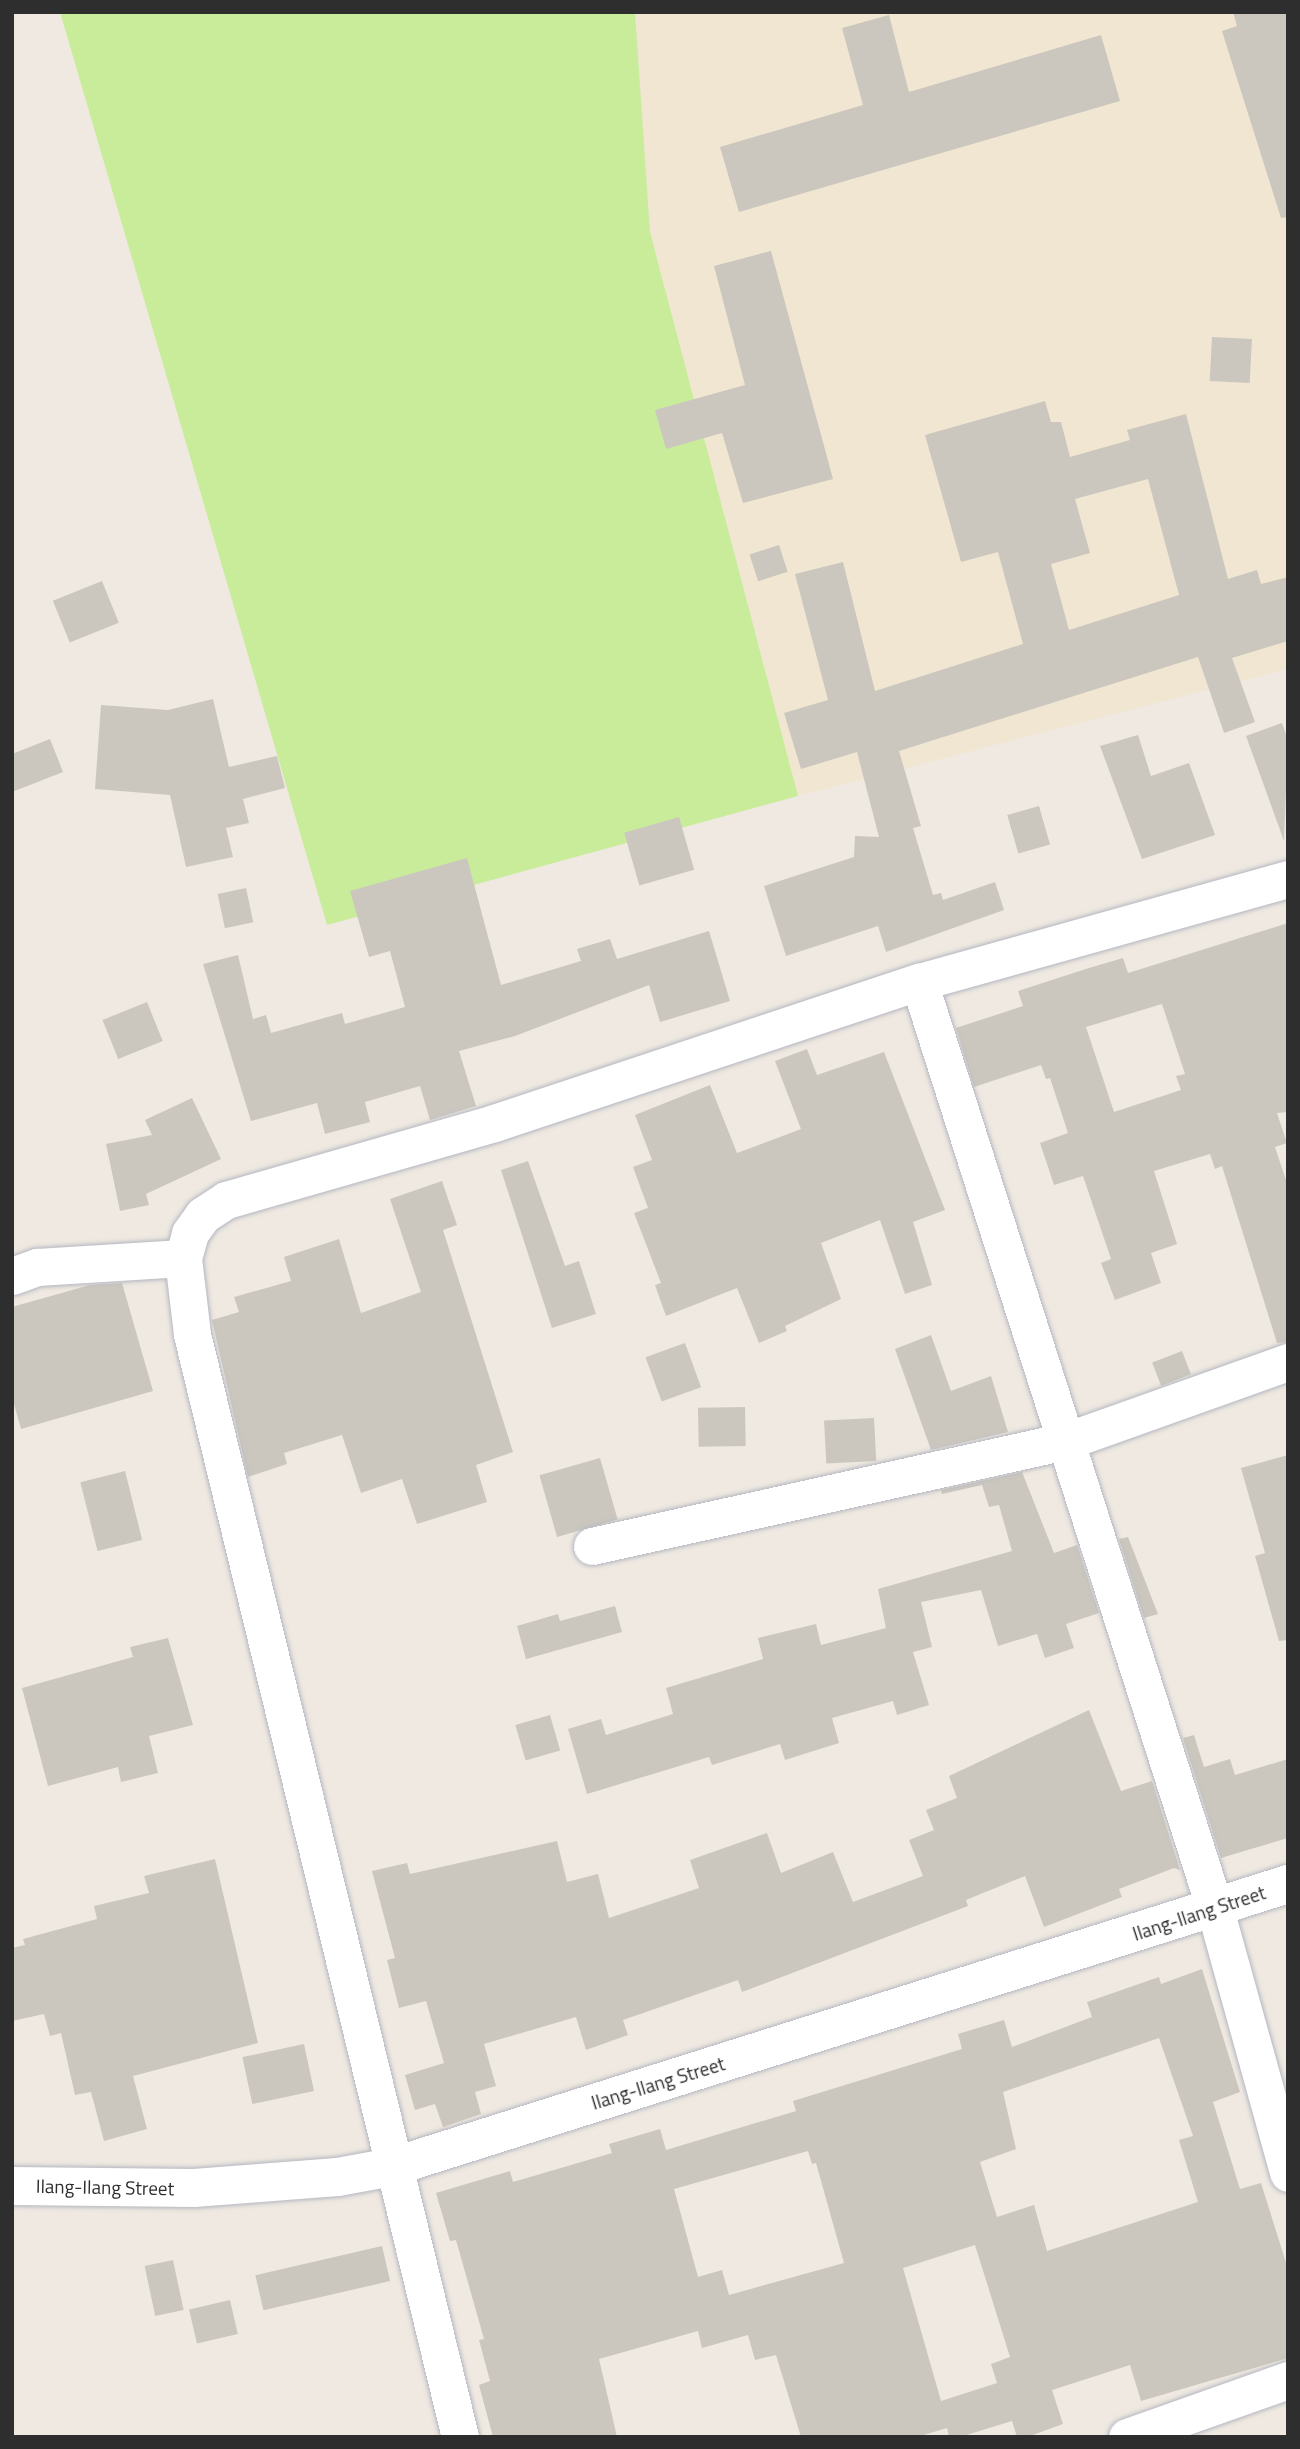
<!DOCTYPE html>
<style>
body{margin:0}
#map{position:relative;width:1300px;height:2449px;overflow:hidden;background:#efe9e1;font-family:"Titillium Web",sans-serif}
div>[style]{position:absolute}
.education>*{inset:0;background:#f0e6d1}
.pitch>*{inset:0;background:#c9ec9a}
.building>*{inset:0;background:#cbc7bf;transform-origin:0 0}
.roads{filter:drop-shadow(0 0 2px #b4b7c1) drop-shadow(0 0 2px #b4b7c1)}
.minor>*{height:37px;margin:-18.5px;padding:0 18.5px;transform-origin:18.5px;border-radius:18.5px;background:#fff}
.secondary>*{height:38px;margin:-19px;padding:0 19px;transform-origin:19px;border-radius:19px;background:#fff}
span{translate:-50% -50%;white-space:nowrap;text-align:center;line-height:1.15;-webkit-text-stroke:5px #fff;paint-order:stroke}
.street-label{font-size:19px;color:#2e2e2e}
.frame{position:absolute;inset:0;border:14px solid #2e2e2e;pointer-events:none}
</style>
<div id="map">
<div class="education">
<i style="clip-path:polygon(635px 12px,1288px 12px,1288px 669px,798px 796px,650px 232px)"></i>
</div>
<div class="pitch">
<i style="clip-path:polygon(60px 12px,635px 12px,650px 232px,798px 796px,327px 925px)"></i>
</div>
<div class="building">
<i style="clip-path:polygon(1233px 12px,1288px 12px,1288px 217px,1281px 218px,1222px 31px,1237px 26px)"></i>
<i style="clip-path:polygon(889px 15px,909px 92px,1101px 35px,1120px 101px,739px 212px,720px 147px,863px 105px,842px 28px)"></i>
<i style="clip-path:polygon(771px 251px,833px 479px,743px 503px,722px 433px,666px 449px,655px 410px,745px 385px,714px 266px)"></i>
<i style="left:1212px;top:337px;width:40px;height:44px;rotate:3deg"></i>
<i style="clip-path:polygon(evenodd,1045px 401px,1051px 422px,1061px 422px,1070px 457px,1130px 440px,1127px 430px,1186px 414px,1228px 579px,1257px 570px,1261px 584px,1288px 577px,1288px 641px,1232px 658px,1255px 722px,1224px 733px,1198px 657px,899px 751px,921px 826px,913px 828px,933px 895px,941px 893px,943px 900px,995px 882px,1004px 910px,886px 952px,878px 926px,786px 956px,764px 886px,854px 857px,855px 836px,879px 837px,857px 752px,801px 769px,784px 713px,828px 700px,795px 574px,843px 562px,875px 691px,1023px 644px,998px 552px,961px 562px,925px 435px,1045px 401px,1148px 479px,1179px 595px,1069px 630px,1051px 564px,1090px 553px,1075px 499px,1148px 479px)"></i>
<i style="left:779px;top:545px;width:28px;height:31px;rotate:72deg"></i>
<i style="left:102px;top:581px;width:45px;height:53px;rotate:68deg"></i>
<i style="clip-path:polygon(213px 699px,229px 767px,277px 756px,285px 788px,243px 799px,249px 823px,226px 828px,233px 857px,186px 867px,170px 795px,95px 789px,101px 705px,168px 710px)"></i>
<i style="clip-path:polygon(1282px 723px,1288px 740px,1284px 841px,1246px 736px)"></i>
<i style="clip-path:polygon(1138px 735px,1151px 776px,1189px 763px,1215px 835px,1142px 859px,1100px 746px)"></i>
<i style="clip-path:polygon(50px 739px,63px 772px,12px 792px,12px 754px)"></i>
<i style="left:1039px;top:806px;width:40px;height:33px;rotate:74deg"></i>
<i style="left:679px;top:817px;width:55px;height:57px;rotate:74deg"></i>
<i style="clip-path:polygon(467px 858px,501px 985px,581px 961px,577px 949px,610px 939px,617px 959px,709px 931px,730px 1001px,660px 1022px,649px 985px,515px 1036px,459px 1051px,476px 1106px,430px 1120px,420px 1086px,365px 1102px,370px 1122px,325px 1134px,317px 1103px,251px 1121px,203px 964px,238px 955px,253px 1019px,266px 1015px,271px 1033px,342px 1013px,345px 1024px,405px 1007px,390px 951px,369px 957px,350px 891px)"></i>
<i style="left:246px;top:888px;width:35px;height:29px;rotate:78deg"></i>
<i style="clip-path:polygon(evenodd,1288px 923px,1288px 1112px,1277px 1113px,1287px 1143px,1275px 1147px,1288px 1186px,1288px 1342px,1277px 1343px,1222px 1166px,1215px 1169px,1210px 1154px,1154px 1171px,1177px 1244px,1151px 1253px,1161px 1283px,1115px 1300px,1101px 1263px,1111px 1259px,1083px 1176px,1054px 1185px,1040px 1143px,1068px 1133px,1050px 1078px,1046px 1079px,1041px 1065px,974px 1087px,956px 1028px,1023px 1006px,1018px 991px,1089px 968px,1123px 958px,1128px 973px,1288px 923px,1162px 1004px,1185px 1074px,1176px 1076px,1181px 1090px,1114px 1112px,1086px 1027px,1162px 1004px)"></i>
<i style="left:147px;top:1002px;width:42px;height:48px;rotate:68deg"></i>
<i style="clip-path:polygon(807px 1049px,817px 1075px,884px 1052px,945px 1210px,913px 1222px,932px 1285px,905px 1294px,880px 1220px,821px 1243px,841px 1299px,785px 1326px,787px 1331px,759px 1343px,737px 1288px,666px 1316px,655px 1285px,661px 1283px,634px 1213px,648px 1208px,633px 1167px,652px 1160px,635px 1115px,710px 1085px,737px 1153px,801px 1129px,775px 1061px)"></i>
<i style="clip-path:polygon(192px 1098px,221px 1159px,146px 1194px,149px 1205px,120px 1211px,106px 1144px,152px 1135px,145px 1120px)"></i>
<i style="clip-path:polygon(528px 1161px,565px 1266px,579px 1261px,596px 1314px,552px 1328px,501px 1170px)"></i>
<i style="clip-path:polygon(442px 1181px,457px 1225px,443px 1230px,513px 1452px,476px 1465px,487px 1502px,417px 1524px,402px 1479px,361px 1493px,342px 1435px,284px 1453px,287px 1464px,248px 1477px,212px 1320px,239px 1312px,234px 1297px,291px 1281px,284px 1257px,339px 1239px,361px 1313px,421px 1292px,390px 1199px)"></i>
<i style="clip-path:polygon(122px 1283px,153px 1391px,21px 1429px,12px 1397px,12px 1307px,90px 1285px)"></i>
<i style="clip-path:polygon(931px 1335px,951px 1391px,991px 1376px,1008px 1432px,931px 1450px,895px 1349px)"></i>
<i style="left:685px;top:1343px;width:47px;height:42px;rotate:70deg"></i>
<i style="left:1182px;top:1351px;width:25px;height:32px;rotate:69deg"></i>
<i style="left:745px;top:1407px;width:39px;height:47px;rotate:89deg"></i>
<i style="left:874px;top:1418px;width:43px;height:50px;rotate:87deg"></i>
<i style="clip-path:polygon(1288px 1455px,1288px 1640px,1279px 1641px,1255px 1556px,1265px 1553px,1241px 1468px)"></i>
<i style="left:600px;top:1458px;width:64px;height:63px;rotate:74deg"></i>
<i style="left:125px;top:1471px;width:71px;height:46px;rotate:76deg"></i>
<i style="clip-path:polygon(1022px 1472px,1054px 1553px,1077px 1545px,1099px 1613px,1066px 1624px,1074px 1648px,1045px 1658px,1037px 1634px,998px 1646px,981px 1590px,921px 1602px,932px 1647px,913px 1652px,929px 1705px,897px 1715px,893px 1701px,832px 1718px,839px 1743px,785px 1760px,780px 1744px,712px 1765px,709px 1757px,587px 1794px,568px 1729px,601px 1719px,606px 1735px,673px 1714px,666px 1688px,763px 1659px,758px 1638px,816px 1624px,821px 1645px,886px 1628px,878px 1589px,1012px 1551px,999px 1505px,989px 1507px,982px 1485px,942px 1494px,941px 1490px)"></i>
<i style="clip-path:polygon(1128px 1537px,1158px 1614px,1144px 1618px,1119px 1539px)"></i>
<i style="clip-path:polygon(615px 1606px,622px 1632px,526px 1659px,517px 1626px,558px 1614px,560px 1621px)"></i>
<i style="clip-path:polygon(168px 1638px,193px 1725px,149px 1736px,158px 1773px,121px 1782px,118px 1767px,48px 1786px,22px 1688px,133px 1657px,130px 1647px)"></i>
<i style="clip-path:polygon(1089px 1710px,1121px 1791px,1152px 1781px,1180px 1870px,1174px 1868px,1119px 1889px,1122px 1897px,1044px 1927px,1025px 1876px,966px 1900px,968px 1906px,742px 1992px,738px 1980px,623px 2020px,628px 2035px,586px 2050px,576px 2017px,484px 2044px,496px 2086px,475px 2092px,481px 2114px,443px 2127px,435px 2104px,415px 2110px,405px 2075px,444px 2063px,426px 2001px,399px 2008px,387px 1960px,395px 1958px,372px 1871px,407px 1863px,410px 1874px,557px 1841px,567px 1882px,598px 1874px,609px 1918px,699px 1888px,690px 1860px,767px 1833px,781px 1873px,833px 1852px,853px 1902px,923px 1876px,909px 1840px,934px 1830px,926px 1810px,957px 1798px,949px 1776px)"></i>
<i style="left:550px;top:1715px;width:37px;height:36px;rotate:74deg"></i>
<i style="clip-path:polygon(1194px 1735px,1204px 1767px,1230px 1759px,1235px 1775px,1288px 1759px,1288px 1838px,1221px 1858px,1183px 1738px)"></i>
<i style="clip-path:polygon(215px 1859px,258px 2043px,133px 2076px,147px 2129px,104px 2141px,91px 2092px,75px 2095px,61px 2033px,50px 2036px,44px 2014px,12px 2021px,12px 1948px,25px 1945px,23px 1939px,97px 1919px,94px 1906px,149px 1893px,144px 1876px)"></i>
<i style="clip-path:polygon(evenodd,1202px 1969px,1240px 2092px,1213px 2102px,1240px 2189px,1261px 2183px,1288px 2269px,1288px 2358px,1141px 2401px,1130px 2365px,1052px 2390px,1063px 2424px,1027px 2437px,1017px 2437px,1012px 2421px,960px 2437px,949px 2437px,947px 2428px,917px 2437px,801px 2437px,776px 2355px,755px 2360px,748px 2335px,702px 2348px,698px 2331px,599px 2359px,617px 2437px,493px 2437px,479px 2385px,490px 2381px,479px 2340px,484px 2339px,456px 2240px,450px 2241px,436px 2193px,510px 2171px,513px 2182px,612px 2153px,609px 2144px,660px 2129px,666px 2150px,796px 2111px,793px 2101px,962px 2049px,958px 2034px,1004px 2020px,1012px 2047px,1092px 2017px,1087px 2002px,1159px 1977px,1161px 1984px,1202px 1969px,1159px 2038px,1193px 2136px,1179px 2140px,1198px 2202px,1047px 2251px,1034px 2205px,997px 2217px,980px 2162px,1016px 2149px,1003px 2092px,1159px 2038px,1202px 1969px,808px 2151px,812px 2164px,816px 2163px,844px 2263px,729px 2295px,722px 2270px,698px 2277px,674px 2189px,808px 2151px,1202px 1969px,975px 2245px,1010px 2357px,991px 2364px,997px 2383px,941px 2401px,903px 2268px,975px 2245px)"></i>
<i style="left:304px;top:2044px;width:48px;height:63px;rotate:78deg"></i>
<i style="left:382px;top:2246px;width:36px;height:130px;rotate:77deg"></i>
<i style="left:173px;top:2260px;width:51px;height:29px;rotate:78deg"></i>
<i style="left:230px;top:2300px;width:35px;height:42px;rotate:77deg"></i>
</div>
<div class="roads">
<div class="minor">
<i style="left:919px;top:982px;width:973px;rotate:72.29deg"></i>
<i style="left:1215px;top:1909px;width:274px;rotate:74.5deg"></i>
<i style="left:12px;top:1276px;width:27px;rotate:-20deg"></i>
<i style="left:37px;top:1267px;width:146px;rotate:-3.5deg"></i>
<i style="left:592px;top:1546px;width:485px;rotate:-12.5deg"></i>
<i style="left:1066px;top:1441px;width:236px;rotate:-19.6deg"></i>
<i style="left:460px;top:2437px;width:1135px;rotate:-103.66deg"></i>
<i style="left:192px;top:1334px;width:77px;rotate:-96.8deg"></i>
<i style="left:183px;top:1258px;width:26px;rotate:-74deg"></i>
<i style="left:190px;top:1233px;width:22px;rotate:-54deg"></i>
<i style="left:203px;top:1215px;width:27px;rotate:-33deg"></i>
<i style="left:226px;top:1200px;width:279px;rotate:-16deg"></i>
<i style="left:494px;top:1123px;width:448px;rotate:-18.4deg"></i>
<i style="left:919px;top:982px;width:383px;rotate:-15.6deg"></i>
<i style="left:1127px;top:2437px;width:171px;rotate:-19.5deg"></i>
</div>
<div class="secondary">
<i style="left:12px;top:2186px;width:182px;rotate:0.6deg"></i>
<i style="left:194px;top:2188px;width:144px;rotate:-4.4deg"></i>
<i style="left:338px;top:2177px;width:55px;rotate:-10.5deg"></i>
<i style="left:392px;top:2167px;width:940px;rotate:-17.53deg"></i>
</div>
</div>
<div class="street-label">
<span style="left:1199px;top:1913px;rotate:-18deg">Ilang-Ilang Street</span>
<span style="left:658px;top:2083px;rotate:-17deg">Ilang-Ilang Street</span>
<span style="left:105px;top:2187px;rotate:1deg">Ilang-Ilang Street</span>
</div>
<div class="frame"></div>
</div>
